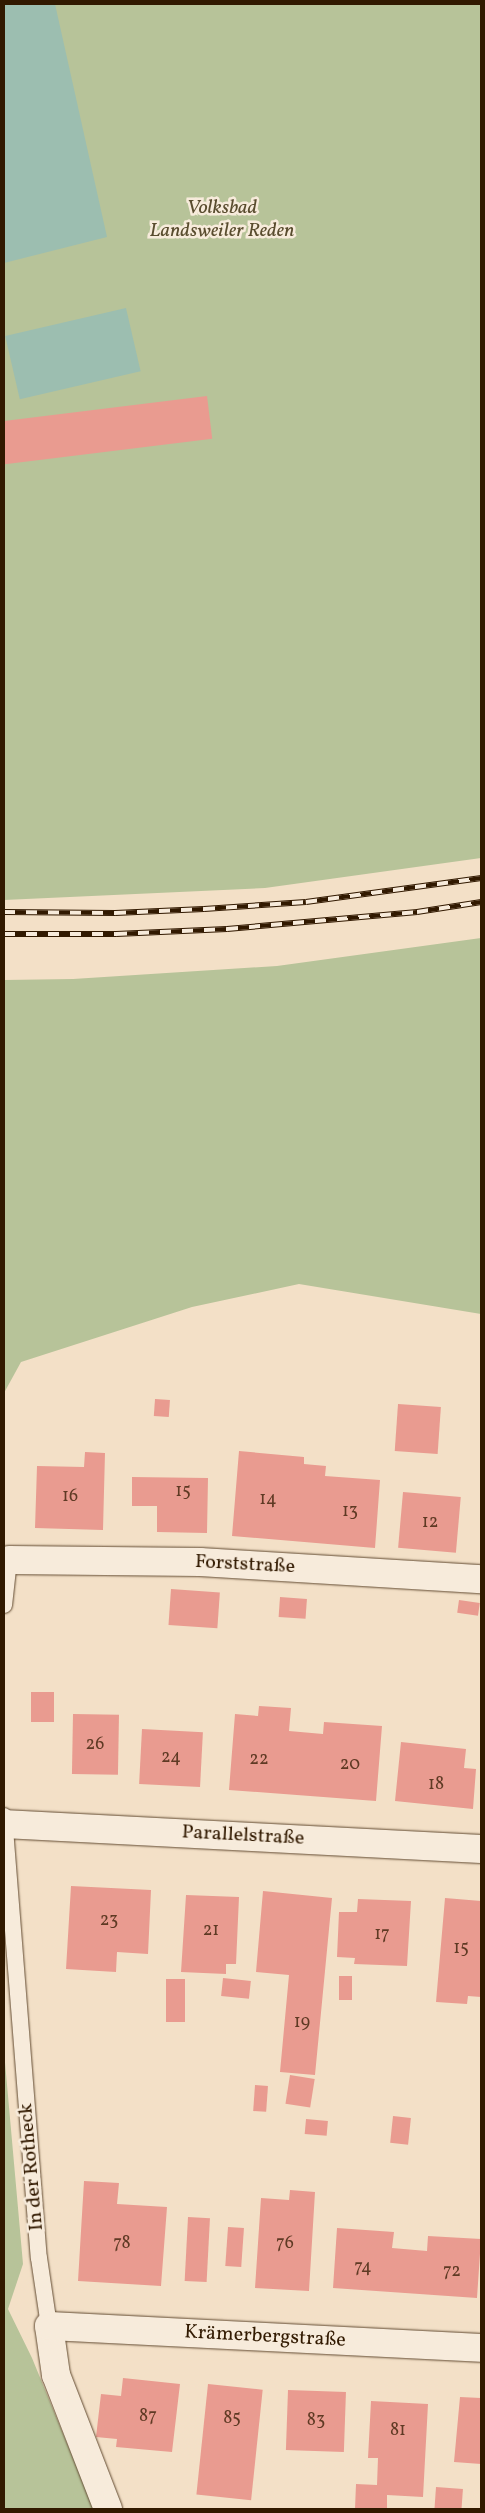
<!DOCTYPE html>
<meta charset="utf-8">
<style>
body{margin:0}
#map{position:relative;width:485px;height:2513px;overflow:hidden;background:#f3e0c7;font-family:Vollkorn,serif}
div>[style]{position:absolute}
.green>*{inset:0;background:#b7c399}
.water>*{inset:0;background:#9cbeb0;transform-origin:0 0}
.building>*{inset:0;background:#e99b90;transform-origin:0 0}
.roads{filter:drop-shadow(0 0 1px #624b32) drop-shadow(0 0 1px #624b32)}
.service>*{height:16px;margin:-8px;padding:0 8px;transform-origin:8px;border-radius:8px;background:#f7ebdb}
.minor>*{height:28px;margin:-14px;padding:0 14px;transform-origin:14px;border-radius:14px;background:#f7ebdb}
.rail>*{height:5.5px;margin-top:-2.75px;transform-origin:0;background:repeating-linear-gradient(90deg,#f7ebdb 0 11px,#311900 0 22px);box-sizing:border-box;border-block:1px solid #311900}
span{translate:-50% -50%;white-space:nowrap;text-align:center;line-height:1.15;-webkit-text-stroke:5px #f7ebdb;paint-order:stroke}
.number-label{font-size:18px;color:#5f3a24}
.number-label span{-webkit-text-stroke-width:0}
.park-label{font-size:20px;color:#594c2e;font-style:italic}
.street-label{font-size:20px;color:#311900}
.frame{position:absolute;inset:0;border:5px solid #311900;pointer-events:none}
</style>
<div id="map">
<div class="green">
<i style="clip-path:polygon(4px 4px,481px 4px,481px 858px,265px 888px,4px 900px)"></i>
<i style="clip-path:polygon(481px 938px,481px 1314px,299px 1284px,192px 1307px,21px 1362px,4px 1393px,4px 980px,73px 979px,277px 966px)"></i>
<i style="clip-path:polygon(4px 2051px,23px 2264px,8px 2309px,32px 2358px,94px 2509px,4px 2509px)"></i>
</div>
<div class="water">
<i style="clip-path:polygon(4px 4px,55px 4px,107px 237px,4px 263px)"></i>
<i style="left:126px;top:308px;width:65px;height:124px;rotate:77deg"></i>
</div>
<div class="building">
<i style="left:207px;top:396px;width:43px;height:209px;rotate:83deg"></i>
<i style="left:155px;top:1399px;width:15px;height:17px;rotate:4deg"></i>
<i style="left:398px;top:1404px;width:43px;height:47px;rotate:4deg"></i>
<i style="clip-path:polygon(239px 1451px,304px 1457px,304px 1464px,326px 1466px,325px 1476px,380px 1480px,375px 1548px,232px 1536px)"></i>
<i style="clip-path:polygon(85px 1452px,105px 1453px,103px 1530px,35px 1528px,37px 1466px,84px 1467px)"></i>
<i style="clip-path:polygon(132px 1477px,208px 1478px,207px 1533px,157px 1532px,157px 1506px,132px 1506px)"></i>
<i style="left:403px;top:1492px;width:58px;height:56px;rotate:5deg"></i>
<i style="left:171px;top:1589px;width:49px;height:36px;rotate:4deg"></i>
<i style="left:280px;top:1597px;width:27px;height:20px;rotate:4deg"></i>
<i style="left:459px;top:1600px;width:21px;height:13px;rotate:8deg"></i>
<i style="left:31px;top:1692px;width:23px;height:30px"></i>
<i style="clip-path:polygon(259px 1706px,291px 1708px,289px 1731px,323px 1734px,324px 1722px,382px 1726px,376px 1801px,229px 1790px,235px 1714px,258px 1716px)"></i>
<i style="left:73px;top:1714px;width:46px;height:60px;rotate:1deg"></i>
<i style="left:142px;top:1729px;width:61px;height:55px;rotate:3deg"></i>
<i style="clip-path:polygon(401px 1742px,466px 1749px,464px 1768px,476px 1769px,473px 1809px,395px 1801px)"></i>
<i style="clip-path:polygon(71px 1886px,151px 1890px,148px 1954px,117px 1952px,116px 1972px,66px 1969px)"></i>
<i style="clip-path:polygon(263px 1891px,332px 1898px,315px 2075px,280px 2072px,289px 1975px,256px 1972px)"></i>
<i style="clip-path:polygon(186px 1895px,239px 1897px,236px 1964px,226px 1964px,226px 1974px,181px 1972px)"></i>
<i style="clip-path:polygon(445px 1898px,481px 1901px,481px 1997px,468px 1996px,467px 2004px,436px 2002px)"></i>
<i style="clip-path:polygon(358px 1899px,411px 1901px,407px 1966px,354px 1964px,355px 1958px,337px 1957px,339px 1912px,357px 1912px)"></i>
<i style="left:339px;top:1976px;width:13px;height:24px"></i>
<i style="left:223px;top:1978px;width:28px;height:18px;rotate:6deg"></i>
<i style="left:166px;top:1979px;width:19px;height:43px"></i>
<i style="left:290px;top:2075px;width:25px;height:29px;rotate:9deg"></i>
<i style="left:255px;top:2085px;width:13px;height:26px;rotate:4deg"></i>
<i style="left:393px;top:2116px;width:18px;height:27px;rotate:6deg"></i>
<i style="left:306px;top:2119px;width:22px;height:15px;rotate:5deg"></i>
<i style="clip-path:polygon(84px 2181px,119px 2183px,117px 2204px,167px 2207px,161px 2286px,78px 2281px)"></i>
<i style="clip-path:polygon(290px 2190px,315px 2192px,309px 2291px,255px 2288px,261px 2198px,289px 2200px)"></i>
<i style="left:188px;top:2217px;width:22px;height:64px;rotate:3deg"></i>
<i style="left:228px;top:2227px;width:16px;height:39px;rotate:4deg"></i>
<i style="clip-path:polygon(337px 2228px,394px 2232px,392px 2248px,427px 2251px,428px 2236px,481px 2239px,477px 2298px,333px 2288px)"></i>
<i style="clip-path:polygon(123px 2378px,180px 2384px,172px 2452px,116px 2447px,117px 2439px,96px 2437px,101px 2394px,121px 2396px)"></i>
<i style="left:208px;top:2384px;width:55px;height:111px;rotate:6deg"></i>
<i style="left:288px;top:2390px;width:58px;height:60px;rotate:2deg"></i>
<i style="clip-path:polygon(460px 2397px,481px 2398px,481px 2464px,454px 2462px)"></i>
<i style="clip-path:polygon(371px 2401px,428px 2404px,423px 2497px,387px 2495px,387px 2509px,355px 2509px,356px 2484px,377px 2485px,378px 2458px,368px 2458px)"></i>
<i style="left:436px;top:2487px;width:27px;height:22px;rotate:4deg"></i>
</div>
<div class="roads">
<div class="service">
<i style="left:4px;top:1605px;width:45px;rotate:-83.7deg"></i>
<i style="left:4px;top:1816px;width:443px;rotate:85.5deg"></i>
<i style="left:39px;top:2258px;width:69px;rotate:81.6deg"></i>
</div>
<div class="minor">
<i style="left:9px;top:1560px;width:191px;rotate:0.6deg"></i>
<i style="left:200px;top:1562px;width:282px;rotate:3.5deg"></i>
<i style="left:4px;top:1824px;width:478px;rotate:3deg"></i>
<i style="left:108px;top:2509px;width:144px;rotate:-111.2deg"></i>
<i style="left:56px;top:2375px;width:49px;rotate:-98.1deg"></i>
<i style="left:49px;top:2326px;width:433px;rotate:2.9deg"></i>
</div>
</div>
<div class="rail">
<i style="left:4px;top:912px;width:111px;rotate:0.5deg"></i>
<i style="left:115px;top:913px;width:89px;rotate:-2.6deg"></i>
<i style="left:204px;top:909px;width:102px;rotate:-3.9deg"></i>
<i style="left:306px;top:902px;width:177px;rotate:-7.8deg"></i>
<i style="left:4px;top:934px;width:112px"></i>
<i style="left:116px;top:934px;width:111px;rotate:-2.6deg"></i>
<i style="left:227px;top:929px;width:191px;rotate:-5.1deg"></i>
<i style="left:417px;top:912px;width:65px;rotate:-8.9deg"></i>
</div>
<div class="number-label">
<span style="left:183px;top:1492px">15</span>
<span style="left:70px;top:1497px">16</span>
<span style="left:268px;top:1500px">14</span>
<span style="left:350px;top:1512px">13</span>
<span style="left:430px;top:1523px">12</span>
<span style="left:95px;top:1745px">26</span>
<span style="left:171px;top:1758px">24</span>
<span style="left:259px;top:1760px">22</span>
<span style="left:350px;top:1765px">20</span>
<span style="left:436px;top:1785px">18</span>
<span style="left:109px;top:1921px">23</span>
<span style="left:211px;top:1931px">21</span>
<span style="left:382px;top:1935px">17</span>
<span style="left:461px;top:1949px">15</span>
<span style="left:302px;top:2023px">19</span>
<span style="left:122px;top:2244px">78</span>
<span style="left:285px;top:2244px">76</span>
<span style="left:363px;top:2268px">74</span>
<span style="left:452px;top:2272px">72</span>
<span style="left:148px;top:2417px">87</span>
<span style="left:232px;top:2419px">85</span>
<span style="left:316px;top:2421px">83</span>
<span style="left:398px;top:2431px">81</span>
</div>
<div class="park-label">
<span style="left:222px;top:220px">Volksbad<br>Landsweiler Reden</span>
</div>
<div class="street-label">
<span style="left:245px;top:1565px;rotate:3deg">Forststraße</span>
<span style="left:243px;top:1836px;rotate:3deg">Parallelstraße</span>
<span style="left:32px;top:2167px;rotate:-95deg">In der Rotheck</span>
<span style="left:265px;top:2337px;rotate:3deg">Krämerbergstraße</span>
</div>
<div class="frame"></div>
</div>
